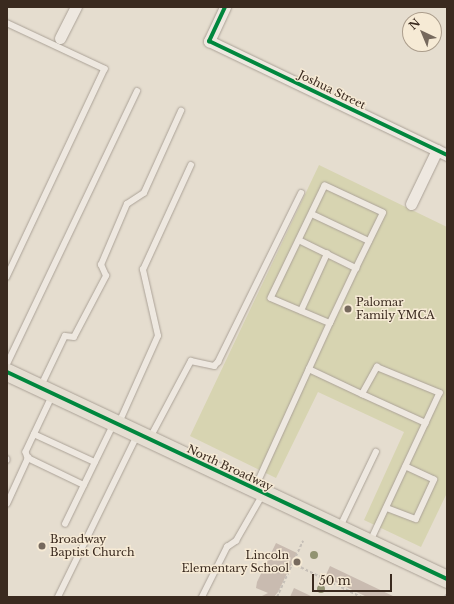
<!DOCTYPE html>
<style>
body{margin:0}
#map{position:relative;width:454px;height:604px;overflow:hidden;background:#e5ddcf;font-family:"Libre Baskerville",serif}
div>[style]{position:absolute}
.green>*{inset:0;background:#d7d4b1}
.building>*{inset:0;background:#c9bbb0}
.path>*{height:2px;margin-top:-1px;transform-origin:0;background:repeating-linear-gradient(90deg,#c6bfb7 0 3px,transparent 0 5px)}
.roads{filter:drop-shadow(0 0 1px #aba297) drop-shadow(0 0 1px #aba297)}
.lane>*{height:5.5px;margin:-2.75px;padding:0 2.75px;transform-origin:2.75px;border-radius:2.75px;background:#eee8e0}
.street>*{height:11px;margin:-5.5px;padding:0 5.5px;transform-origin:5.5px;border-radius:5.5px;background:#eee8e0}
.primary>*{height:17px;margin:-8.5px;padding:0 8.5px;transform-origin:8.5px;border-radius:8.5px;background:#e5ded2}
.cycleway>*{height:4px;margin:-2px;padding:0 2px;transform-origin:2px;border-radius:2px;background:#00873e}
.trees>*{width:8px;height:8px;margin:-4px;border-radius:50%;background:#929372}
.dots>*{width:11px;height:11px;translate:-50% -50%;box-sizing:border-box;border:2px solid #f6ead5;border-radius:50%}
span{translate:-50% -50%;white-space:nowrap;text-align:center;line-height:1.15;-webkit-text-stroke:3px #f6ead5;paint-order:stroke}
.street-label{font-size:11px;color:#3a2a1f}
.poi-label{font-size:11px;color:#3a2a1f}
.left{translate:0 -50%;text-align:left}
.right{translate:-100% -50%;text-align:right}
.frame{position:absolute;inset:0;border:8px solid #3a2a1f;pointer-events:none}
.north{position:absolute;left:402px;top:12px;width:40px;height:40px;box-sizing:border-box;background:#f6ead5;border:1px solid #ab9d8c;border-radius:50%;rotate:316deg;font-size:11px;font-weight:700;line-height:16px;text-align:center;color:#3a2a1f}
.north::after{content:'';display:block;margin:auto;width:14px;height:18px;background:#76695d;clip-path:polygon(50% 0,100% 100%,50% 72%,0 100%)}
.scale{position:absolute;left:312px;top:574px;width:80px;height:18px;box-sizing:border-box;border:2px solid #3a2a1f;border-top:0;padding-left:5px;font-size:12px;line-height:14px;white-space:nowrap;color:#3a2a1f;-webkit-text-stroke:3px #f6ead5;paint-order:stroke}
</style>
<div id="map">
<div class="green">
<i style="clip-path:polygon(319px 165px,447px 227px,447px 493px,421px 547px,364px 520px,404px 432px,318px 392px,276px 478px,190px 436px)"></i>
</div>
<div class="building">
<i style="clip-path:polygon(276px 543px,297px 553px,278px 592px,274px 597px,260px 597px,268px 593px,256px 588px,257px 582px)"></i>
<i style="clip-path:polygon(330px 566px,395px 597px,367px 597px,325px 577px)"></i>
<i style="clip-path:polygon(294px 588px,313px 597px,290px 597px)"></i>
</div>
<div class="path">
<i style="left:292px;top:563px;width:77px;rotate:26.2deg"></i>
<i style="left:277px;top:597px;width:62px;rotate:-65.1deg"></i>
<i style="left:445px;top:597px;width:4px;rotate:-63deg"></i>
</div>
<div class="roads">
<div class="lane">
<i style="left:7px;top:23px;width:108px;rotate:25.1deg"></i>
<i style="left:105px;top:69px;width:230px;rotate:115.2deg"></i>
<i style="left:312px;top:214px;width:63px;rotate:25.3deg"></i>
<i style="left:299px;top:240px;width:64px;rotate:26.2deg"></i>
<i style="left:301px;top:311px;width:63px;rotate:-65.5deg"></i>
<i style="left:7px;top:364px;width:302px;rotate:-64.5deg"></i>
<i style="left:309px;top:369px;width:51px;rotate:-65.5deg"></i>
<i style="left:330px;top:323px;width:61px;rotate:-64.7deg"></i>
<i style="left:356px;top:268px;width:61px;rotate:-63.9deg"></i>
<i style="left:383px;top:213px;width:64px;rotate:-155deg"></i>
<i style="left:325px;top:186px;width:124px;rotate:115.7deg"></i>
<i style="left:271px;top:298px;width:64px;rotate:23deg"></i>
<i style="left:41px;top:386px;width:55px;rotate:-64.4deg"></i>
<i style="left:65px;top:336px;width:9px;rotate:6deg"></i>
<i style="left:74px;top:337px;width:69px;rotate:-62.3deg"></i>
<i style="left:106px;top:276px;width:12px;rotate:-114deg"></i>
<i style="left:101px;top:265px;width:66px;rotate:-66.9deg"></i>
<i style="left:127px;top:204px;width:20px;rotate:-33deg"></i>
<i style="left:144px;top:193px;width:90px;rotate:-65.7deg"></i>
<i style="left:362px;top:394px;width:70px;rotate:24.4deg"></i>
<i style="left:53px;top:395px;width:63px;rotate:115.3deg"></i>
<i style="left:26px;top:452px;width:6px;rotate:72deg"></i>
<i style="left:28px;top:458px;width:62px;rotate:25.7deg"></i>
<i style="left:119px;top:423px;width:95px;rotate:-65.9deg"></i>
<i style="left:158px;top:336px;width:68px;rotate:-102.8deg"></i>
<i style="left:143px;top:270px;width:115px;rotate:-65.4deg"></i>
<i style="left:34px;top:434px;width:67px;rotate:24.7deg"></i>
<i style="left:150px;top:438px;width:87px;rotate:-62deg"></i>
<i style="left:191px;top:361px;width:24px;rotate:12deg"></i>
<i style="left:214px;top:366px;width:6px;rotate:-45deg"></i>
<i style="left:218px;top:362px;width:188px;rotate:-63.8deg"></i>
<i style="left:7px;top:459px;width:1px;rotate:90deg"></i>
<i style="left:255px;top:488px;width:131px;rotate:-65.6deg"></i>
<i style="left:309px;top:369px;width:59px;rotate:25.3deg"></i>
<i style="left:362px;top:394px;width:31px;rotate:-61deg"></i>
<i style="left:377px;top:367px;width:68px;rotate:22.4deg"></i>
<i style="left:440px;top:393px;width:163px;rotate:115deg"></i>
<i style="left:7px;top:504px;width:51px;rotate:-65.5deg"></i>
<i style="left:387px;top:508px;width:31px;rotate:21deg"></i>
<i style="left:416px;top:519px;width:43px;rotate:-65.2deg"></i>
<i style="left:434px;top:480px;width:31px;rotate:-155deg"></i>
<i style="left:65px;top:524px;width:110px;rotate:-64.1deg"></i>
<i style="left:340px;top:527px;width:83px;rotate:-64.4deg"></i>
<i style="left:58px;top:597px;width:179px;rotate:-63.9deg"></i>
<i style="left:202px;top:597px;width:56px;rotate:-63.4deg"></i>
<i style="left:227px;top:547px;width:11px;rotate:-34deg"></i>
<i style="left:236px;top:541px;width:54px;rotate:-60.1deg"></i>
</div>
<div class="street">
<i style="left:225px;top:7px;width:38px;rotate:115deg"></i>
<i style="left:209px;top:41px;width:264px;rotate:25.6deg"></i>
<i style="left:60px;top:38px;width:35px;rotate:-63deg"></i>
<i style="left:411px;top:204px;width:60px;rotate:-64.3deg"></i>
</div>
<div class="primary">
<i style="left:7px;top:372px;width:486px;rotate:25.2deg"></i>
</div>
</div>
<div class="cycleway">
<i style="left:225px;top:7px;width:38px;rotate:115deg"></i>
<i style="left:209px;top:41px;width:264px;rotate:25.6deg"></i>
<i style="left:7px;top:372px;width:486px;rotate:25.2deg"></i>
</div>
<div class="trees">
<i style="left:314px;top:555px"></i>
<i style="left:321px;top:589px"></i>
</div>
<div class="dots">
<i style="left:348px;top:309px;background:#76695d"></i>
<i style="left:42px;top:546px;background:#76695d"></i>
<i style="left:297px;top:562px;background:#76695d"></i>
</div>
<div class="street-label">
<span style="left:332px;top:90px;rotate:26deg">Joshua Street</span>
<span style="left:230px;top:468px;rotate:25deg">North Broadway</span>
</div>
<div class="poi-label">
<span class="left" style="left:356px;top:309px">Palomar<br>Family YMCA</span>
<span class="left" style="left:50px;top:546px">Broadway<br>Baptist Church</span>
<span class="right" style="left:289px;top:562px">Lincoln<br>Elementary School</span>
</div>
<div class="frame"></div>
<div class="north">N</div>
<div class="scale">50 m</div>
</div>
